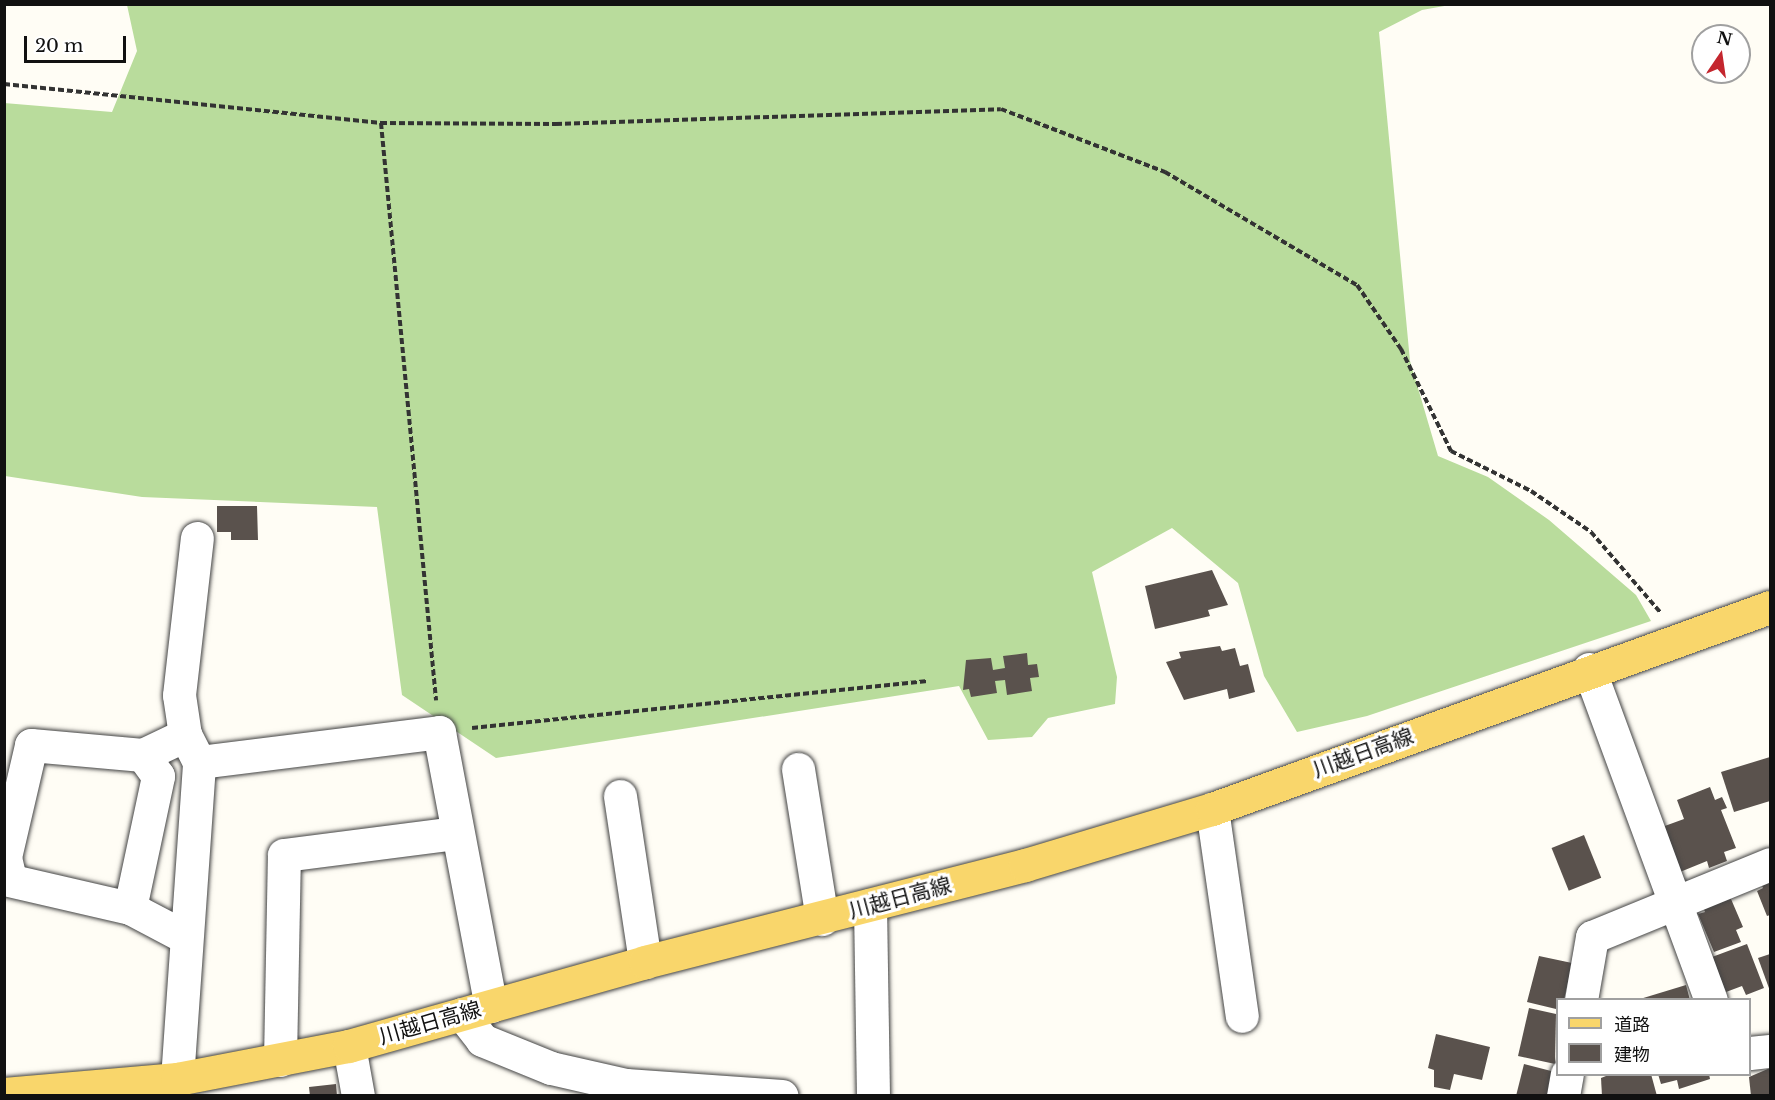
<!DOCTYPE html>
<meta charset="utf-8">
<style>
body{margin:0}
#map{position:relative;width:1775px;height:1100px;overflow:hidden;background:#fffdf5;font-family:"Libre Baskerville","Noto Sans JP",serif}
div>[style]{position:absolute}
.forest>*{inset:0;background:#b9dc9c}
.building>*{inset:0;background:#5a524d;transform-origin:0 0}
.path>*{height:4px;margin-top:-2px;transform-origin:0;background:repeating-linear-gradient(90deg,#333 0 6px,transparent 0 9px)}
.roads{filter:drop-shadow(0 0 2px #444) drop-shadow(0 0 2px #444)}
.minor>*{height:33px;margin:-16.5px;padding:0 16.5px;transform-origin:16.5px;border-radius:16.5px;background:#fff}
.major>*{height:33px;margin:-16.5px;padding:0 16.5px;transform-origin:16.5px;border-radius:16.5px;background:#f9d66b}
span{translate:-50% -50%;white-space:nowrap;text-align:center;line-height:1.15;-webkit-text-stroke:6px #fff;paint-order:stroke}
.street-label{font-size:21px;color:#111}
.frame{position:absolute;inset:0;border:6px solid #111;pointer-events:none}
.legend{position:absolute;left:1556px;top:998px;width:195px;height:78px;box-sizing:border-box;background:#fff;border:2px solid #a0a0a0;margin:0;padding:8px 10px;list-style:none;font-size:18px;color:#111}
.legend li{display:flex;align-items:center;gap:12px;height:30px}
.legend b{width:30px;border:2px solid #a0a0a0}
.north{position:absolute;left:1691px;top:24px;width:60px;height:60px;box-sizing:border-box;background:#fff;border:2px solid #a0a0a0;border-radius:50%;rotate:13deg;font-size:16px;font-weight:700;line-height:24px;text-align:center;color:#111}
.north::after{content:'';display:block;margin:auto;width:21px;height:27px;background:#c4262e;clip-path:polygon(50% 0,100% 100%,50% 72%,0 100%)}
.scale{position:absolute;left:24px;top:36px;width:102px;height:27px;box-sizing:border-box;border:3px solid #111;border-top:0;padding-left:8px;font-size:18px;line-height:21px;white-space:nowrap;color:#111;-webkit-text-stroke:4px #fff;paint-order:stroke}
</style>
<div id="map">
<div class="forest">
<i style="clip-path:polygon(127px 5px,1450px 5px,1422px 10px,1379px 32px,1410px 361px,1438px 456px,1488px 477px,1549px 520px,1636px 595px,1651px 621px,1367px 716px,1297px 732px,1264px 676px,1238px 583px,1172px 528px,1092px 572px,1117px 677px,1115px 704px,1048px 718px,1032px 737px,988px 740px,959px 686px,496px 758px,402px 695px,377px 507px,142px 497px,5px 476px,4px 103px,112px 112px,137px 51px)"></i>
</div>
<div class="building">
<i style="clip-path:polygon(217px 506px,257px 506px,258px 540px,231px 540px,231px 532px,217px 532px)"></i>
<i style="clip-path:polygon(1212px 570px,1228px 605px,1208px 610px,1210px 616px,1155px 629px,1145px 586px)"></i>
<i style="clip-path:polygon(1220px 646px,1222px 651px,1235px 648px,1240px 666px,1248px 664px,1255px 692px,1229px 699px,1227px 689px,1184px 700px,1166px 662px,1181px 658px,1179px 652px)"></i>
<i style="clip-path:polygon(1027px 653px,1028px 665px,1037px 664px,1039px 677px,1030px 678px,1032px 691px,1007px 695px,1005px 680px,995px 681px,997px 693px,971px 697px,969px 689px,963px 690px,966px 660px,991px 658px,993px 670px,1005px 668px,1003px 656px)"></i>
<i style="clip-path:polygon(1770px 757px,1770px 801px,1734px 812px,1721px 772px)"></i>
<i style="clip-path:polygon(1710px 787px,1715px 800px,1722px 797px,1727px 808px,1721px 810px,1736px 848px,1724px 852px,1727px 861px,1709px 868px,1707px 861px,1680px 872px,1662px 827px,1684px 819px,1677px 800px)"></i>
<i style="left:1584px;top:835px;width:46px;height:35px;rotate:68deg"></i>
<i style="clip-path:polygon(1770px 878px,1770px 915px,1767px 916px,1757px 891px,1763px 888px,1760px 881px)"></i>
<i style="clip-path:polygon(1728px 892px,1743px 927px,1736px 930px,1741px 942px,1714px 952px,1698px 914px,1705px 912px,1701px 903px)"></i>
<i style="clip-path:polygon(1747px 944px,1764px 988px,1746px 995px,1742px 986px,1726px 992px,1712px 957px)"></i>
<i style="clip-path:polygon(1770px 954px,1770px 991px,1758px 958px)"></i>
<i style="clip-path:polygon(1539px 956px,1572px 963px,1564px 1000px,1558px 1000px,1556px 1009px,1527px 1002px)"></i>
<i style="clip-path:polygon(1686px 985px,1690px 1000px,1640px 1000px,1640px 999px)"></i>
<i style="clip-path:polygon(1529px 1008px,1556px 1014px,1555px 1064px,1518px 1056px)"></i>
<i style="clip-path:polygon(1436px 1034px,1490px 1047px,1482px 1080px,1454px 1074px,1450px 1090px,1434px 1087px,1434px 1070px,1428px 1068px)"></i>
<i style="clip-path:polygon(1524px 1064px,1555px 1072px,1549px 1096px,1516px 1096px)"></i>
<i style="clip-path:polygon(1770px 1068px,1770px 1096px,1751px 1096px,1749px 1077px)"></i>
<i style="clip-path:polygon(1611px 1074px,1651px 1074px,1657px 1096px,1602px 1096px,1601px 1078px)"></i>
<i style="clip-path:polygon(1658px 1074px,1709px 1074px,1710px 1079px,1679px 1089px,1677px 1080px,1661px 1084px)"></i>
<i style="clip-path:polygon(336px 1084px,337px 1096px,310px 1096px,309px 1087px)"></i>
</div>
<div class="path">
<i style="left:4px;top:84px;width:379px;rotate:5.9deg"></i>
<i style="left:381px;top:123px;width:175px;rotate:0.3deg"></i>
<i style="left:556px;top:124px;width:445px;rotate:-1.9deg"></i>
<i style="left:1001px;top:109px;width:176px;rotate:21deg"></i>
<i style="left:1165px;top:172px;width:223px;rotate:30.5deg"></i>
<i style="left:1357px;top:285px;width:78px;rotate:55.5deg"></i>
<i style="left:1401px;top:349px;width:114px;rotate:63.9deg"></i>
<i style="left:1451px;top:451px;width:89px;rotate:26.6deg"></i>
<i style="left:1531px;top:491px;width:73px;rotate:34.3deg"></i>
<i style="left:1591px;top:532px;width:106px;rotate:49.2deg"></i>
<i style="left:381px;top:123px;width:580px;rotate:84.55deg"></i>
<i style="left:472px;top:728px;width:458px;rotate:-5.9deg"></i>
</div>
<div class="roads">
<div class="minor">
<i style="left:1589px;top:669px;width:353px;rotate:69.8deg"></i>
<i style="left:199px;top:762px;width:242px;rotate:-7.1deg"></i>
<i style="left:439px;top:732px;width:279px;rotate:79.3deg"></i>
<i style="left:798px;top:769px;width:152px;rotate:80.9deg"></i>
<i style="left:620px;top:796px;width:168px;rotate:81.4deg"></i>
<i style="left:1212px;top:809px;width:209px;rotate:81.8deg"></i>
<i style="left:4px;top:879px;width:129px;rotate:13deg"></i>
<i style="left:130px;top:908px;width:62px;rotate:27.8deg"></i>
<i style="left:10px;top:879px;width:23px;rotate:-103deg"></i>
<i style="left:5px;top:857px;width:115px;rotate:-76.9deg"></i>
<i style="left:31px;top:745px;width:112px;rotate:5.1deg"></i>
<i style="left:143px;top:755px;width:47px;rotate:-25.5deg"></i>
<i style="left:870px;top:905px;width:191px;rotate:89.1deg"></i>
<i style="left:130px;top:908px;width:135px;rotate:-78deg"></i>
<i style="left:158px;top:776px;width:26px;rotate:-126deg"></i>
<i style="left:1581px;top:1000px;width:64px;rotate:-80.1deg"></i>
<i style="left:1592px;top:937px;width:192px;rotate:-22.3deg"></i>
<i style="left:462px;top:1014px;width:33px;rotate:52deg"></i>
<i style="left:482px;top:1040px;width:74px;rotate:22.1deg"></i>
<i style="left:551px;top:1068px;width:77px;rotate:12.8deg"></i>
<i style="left:626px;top:1085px;width:156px;rotate:4deg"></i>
<i style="left:349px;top:1046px;width:51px;rotate:79.8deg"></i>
<i style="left:1750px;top:1053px;width:20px;rotate:-6deg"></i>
<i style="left:280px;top:1060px;width:205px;rotate:-88.9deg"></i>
<i style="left:284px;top:855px;width:173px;rotate:-7.3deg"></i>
<i style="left:177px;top:1079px;width:318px;rotate:-86deg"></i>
<i style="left:199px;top:762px;width:30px;rotate:-117deg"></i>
<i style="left:185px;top:735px;width:40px;rotate:-98.5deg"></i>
<i style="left:179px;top:695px;width:158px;rotate:-83.5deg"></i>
<i style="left:1563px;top:1096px;width:22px;rotate:-80deg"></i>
</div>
<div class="major">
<i style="left:4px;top:1094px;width:174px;rotate:-5deg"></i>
<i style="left:177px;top:1079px;width:175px;rotate:-10.9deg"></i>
<i style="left:349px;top:1046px;width:308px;rotate:-15.8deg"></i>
<i style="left:645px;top:962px;width:392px;rotate:-14.3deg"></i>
<i style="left:1025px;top:865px;width:195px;rotate:-16.7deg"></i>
<i style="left:1212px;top:809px;width:593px;rotate:-19.9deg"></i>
</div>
</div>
<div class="street-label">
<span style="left:1363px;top:753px;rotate:-20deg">川越日高線</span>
<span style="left:900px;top:898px;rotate:-15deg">川越日高線</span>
<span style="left:430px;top:1023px;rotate:-16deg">川越日高線</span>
</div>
<div class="frame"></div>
<ul class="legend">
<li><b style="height:8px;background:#f9d66b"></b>道路</li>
<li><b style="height:16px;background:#5a524d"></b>建物</li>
</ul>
<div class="north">N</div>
<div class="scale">20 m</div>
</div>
